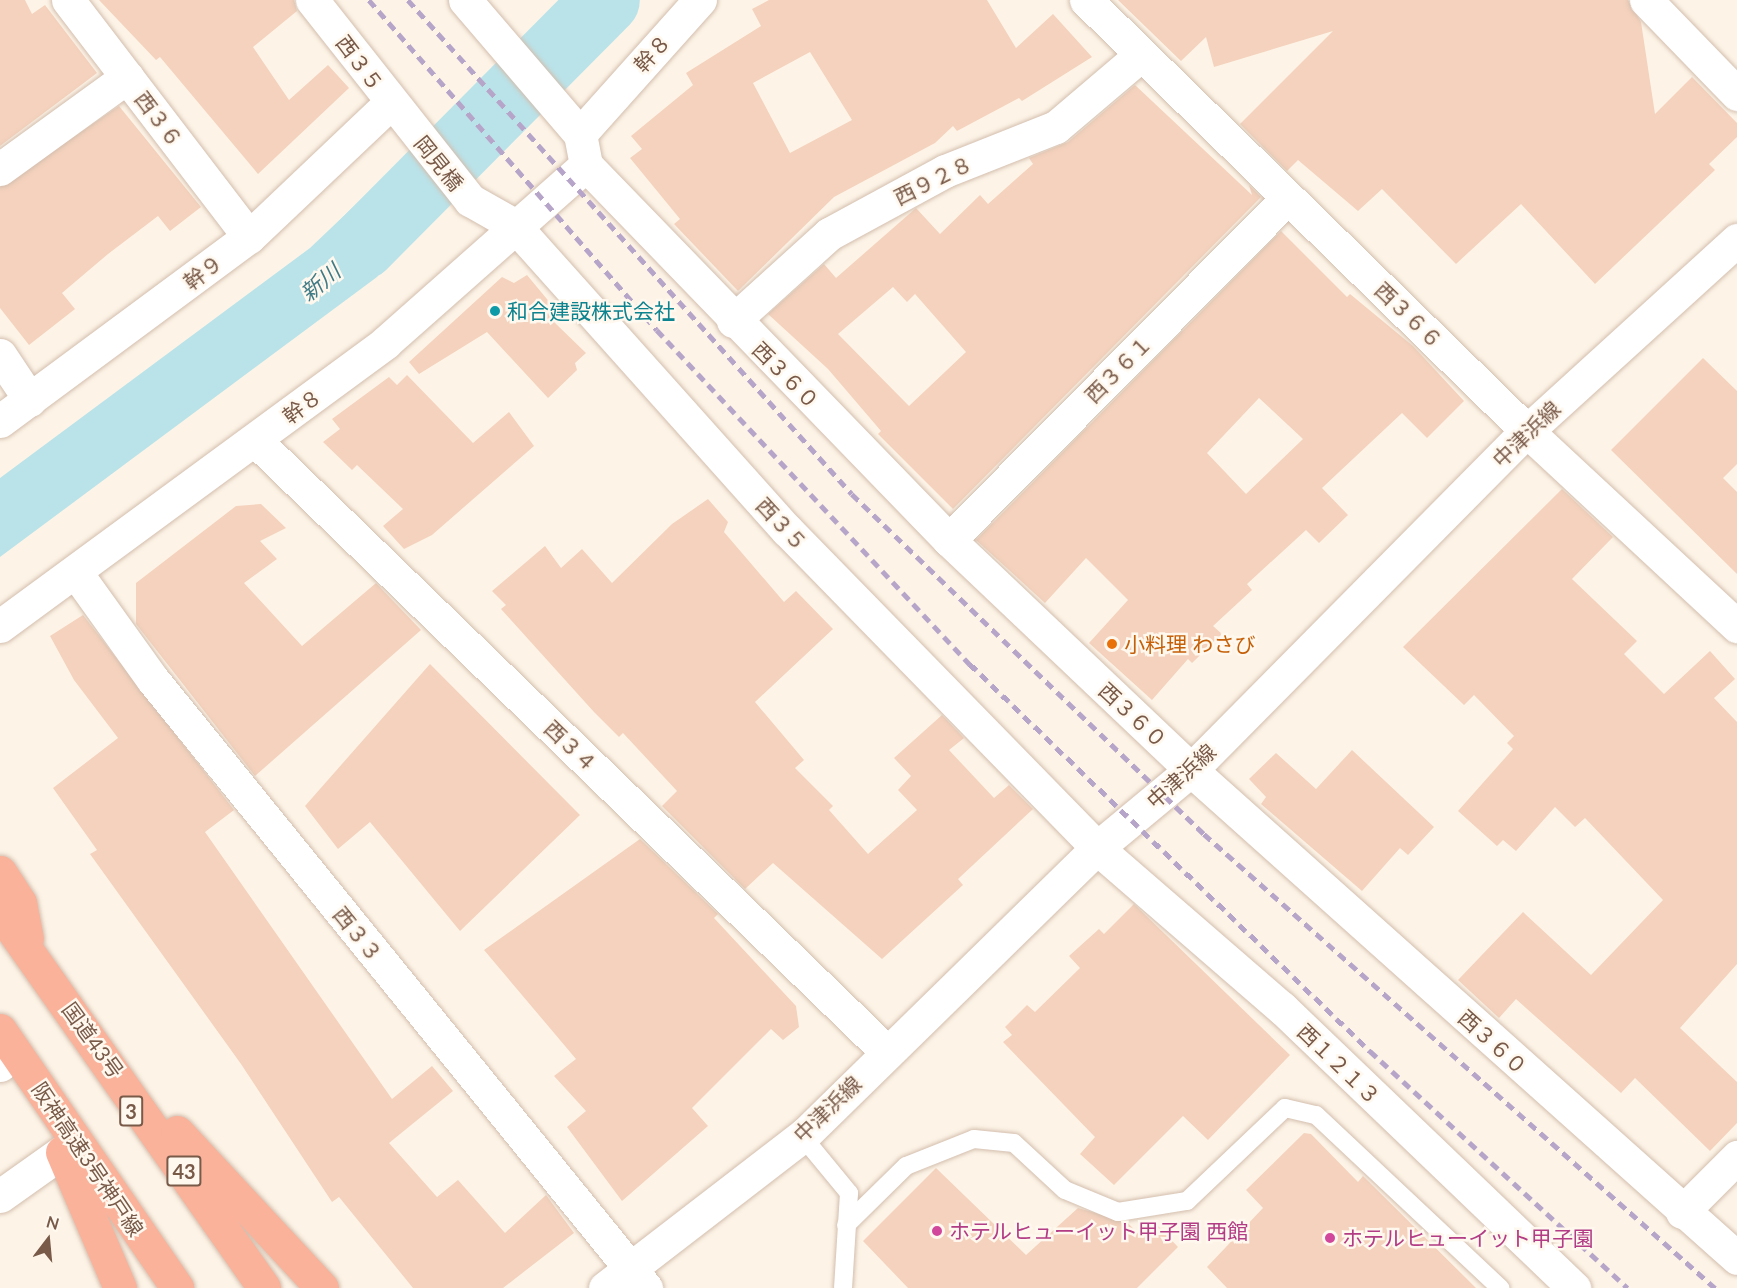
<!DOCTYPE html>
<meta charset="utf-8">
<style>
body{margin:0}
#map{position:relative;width:1737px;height:1288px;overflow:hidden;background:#fdf4e7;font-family:Lato,"Noto Sans JP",sans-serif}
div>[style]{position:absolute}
.water>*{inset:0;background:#bae3e9}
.river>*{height:68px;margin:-34px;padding:0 34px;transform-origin:34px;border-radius:34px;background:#bae3e9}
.building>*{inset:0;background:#f4d2bd}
.roads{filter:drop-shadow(0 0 2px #d3beae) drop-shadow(0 0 2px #d3beae)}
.lane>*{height:18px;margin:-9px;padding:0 9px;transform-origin:9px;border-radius:9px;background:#fff}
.street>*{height:33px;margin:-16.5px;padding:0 16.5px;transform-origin:16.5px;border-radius:16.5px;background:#fff}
.secondary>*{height:33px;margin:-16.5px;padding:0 16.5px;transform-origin:16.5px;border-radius:16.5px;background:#fff}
.highway>*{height:33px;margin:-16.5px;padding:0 16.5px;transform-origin:16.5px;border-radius:16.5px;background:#fab29b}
.rail>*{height:4.5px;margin-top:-2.25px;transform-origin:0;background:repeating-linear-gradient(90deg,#b7a4c9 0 9px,transparent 0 15px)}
.dots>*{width:16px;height:16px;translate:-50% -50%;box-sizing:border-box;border:3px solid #fff8ee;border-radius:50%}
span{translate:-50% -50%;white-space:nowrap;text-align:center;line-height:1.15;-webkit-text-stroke:5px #fff8ee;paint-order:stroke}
.shield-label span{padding:2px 4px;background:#fff8ee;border:2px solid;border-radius:4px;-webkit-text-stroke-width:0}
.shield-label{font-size:20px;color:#795a49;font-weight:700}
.street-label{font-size:21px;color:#795a49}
.culture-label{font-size:21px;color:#0d838f}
.left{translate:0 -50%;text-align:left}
.food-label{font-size:21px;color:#c56008}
.hotel-label{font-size:21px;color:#b23c85}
.water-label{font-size:22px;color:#3f7b86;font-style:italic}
.north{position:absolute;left:18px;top:1210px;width:60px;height:60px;-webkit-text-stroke:4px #fff8ee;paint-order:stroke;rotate:16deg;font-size:16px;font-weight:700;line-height:24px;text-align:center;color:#795a49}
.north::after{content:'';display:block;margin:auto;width:21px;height:27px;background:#795a49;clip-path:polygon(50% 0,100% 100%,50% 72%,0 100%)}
</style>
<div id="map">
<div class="water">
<i style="clip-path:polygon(409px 154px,441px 194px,377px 277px,0 557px,0 478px,310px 248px)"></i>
</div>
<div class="river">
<i style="left:362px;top:246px;width:346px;rotate:-45.2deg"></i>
</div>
<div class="building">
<i style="clip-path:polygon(0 0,25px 0,32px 14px,45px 5px,97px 73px,0 146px)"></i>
<i style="clip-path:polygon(99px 0,294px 0,297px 11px,253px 47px,289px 100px,328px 65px,349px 88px,258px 174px,160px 57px,156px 60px)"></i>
<i style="clip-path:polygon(evenodd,769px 0,987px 0,1016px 48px,1053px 14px,1092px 57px,1022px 101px,1019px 98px,957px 131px,953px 126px,935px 143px,834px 197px,738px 291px,674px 224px,680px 219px,630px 158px,642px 149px,631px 136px,693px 85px,686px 73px,761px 26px,752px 9px,769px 0,810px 52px,852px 120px,790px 153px,753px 83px,810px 52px)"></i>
<i style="clip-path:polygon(1118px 0,1628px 0,1641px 22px,1655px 114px,1692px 77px,1737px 123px,1737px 137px,1709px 164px,1715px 170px,1595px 284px,1521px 204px,1456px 264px,1382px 189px,1358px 211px,1298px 160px,1287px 171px,1240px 124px,1333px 31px,1214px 67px,1206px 37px,1181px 61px)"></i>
<i style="clip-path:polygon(evenodd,1135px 85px,1252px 195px,1249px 185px,1261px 197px,953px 509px,878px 434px,881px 431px,828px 369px,768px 314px,824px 264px,836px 278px,916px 208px,940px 234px,980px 195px,988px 204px,1033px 164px,1029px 158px,1068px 142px,1135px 85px,893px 287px,907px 302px,915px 294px,966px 352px,909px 406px,838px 334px,893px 287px)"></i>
<i style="clip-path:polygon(119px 106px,201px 207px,170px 231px,158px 216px,108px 254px,62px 293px,75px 309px,29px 345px,0 308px,0 187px)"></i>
<i style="clip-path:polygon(evenodd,1281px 231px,1347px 297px,1350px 294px,1413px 346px,1464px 401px,1427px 438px,1402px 413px,1322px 488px,1348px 515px,1319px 543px,1306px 530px,1247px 584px,1252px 590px,1213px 626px,1222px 634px,1192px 663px,1188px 659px,1152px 700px,1089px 643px,1128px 600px,1086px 558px,1045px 603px,976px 540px,1281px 231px,1259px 398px,1303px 439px,1246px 494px,1207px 453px,1259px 398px)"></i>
<i style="clip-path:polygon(527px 275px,561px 316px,554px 322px,586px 353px,575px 363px,577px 370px,548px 398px,487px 332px,419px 374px,409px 362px,502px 277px,514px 283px)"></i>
<i style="clip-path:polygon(1703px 358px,1737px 391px,1737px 464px,1723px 478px,1737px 492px,1737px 574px,1611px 450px)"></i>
<i style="clip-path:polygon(407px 375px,473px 443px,509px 412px,534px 446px,432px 535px,404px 549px,383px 526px,403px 509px,357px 465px,352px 470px,323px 442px,340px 429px,332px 419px,389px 377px,397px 385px)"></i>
<i style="clip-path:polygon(1562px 489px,1613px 537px,1572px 579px,1637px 641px,1624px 654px,1664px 694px,1710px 651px,1735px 679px,1714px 698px,1737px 722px,1737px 964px,1680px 1028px,1737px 1082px,1737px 1123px,1710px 1151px,1635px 1078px,1621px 1093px,1516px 999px,1499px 1018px,1458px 980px,1523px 912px,1591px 975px,1663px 900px,1585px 818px,1575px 827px,1555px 807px,1516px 851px,1503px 840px,1497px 846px,1458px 811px,1513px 749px,1507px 743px,1514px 736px,1474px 695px,1464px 705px,1403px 647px)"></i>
<i style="clip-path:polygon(708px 499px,728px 522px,724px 532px,784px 602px,796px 591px,833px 629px,755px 702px,804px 760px,795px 768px,833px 806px,829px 810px,868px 854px,917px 810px,898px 790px,911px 776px,894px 758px,942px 715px,964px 738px,949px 750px,994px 798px,1009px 785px,1033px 809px,958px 879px,963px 885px,882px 959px,773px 863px,745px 889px,662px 806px,677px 791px,623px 733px,619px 737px,594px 712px,501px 609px,506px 605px,492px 591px,545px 546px,561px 568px,582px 549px,612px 583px,672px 524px)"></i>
<i style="clip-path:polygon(261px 504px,286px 528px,260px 541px,277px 559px,244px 583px,302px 646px,376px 583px,421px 630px,255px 776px,136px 624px,136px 583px,236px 506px)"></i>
<i style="clip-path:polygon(83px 615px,234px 810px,205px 832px,392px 1099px,432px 1066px,453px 1091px,389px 1143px,437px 1197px,458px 1180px,505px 1233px,546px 1195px,574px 1233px,503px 1288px,413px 1288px,339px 1197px,332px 1202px,241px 1064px,90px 854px,97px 850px,53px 788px,118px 738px,74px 680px,50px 636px)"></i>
<i style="clip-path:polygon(430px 664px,580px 815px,460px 931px,370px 822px,338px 849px,305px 806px)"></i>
<i style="clip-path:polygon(1352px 750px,1434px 827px,1408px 855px,1400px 848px,1362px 891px,1261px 804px,1266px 797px,1249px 779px,1276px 753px,1316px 789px)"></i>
<i style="clip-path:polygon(640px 839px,718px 914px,714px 918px,796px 1006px,799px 1027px,783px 1040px,771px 1029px,692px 1108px,708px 1126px,622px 1201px,567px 1127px,586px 1111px,554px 1076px,576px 1059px,484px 950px)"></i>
<i style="clip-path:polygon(1134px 904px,1290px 1055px,1208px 1140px,1183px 1116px,1114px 1185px,1080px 1154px,1095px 1137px,1003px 1042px,1012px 1035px,1005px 1027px,1027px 1005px,1035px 1012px,1080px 968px,1069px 956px,1099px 929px,1104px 934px)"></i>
<i style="clip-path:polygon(1304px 1133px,1311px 1134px,1358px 1182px,1363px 1176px,1476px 1288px,1227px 1288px,1207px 1267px,1263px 1208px,1246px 1190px)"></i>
<i style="clip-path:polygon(936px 1168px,1026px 1255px,1078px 1208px,1127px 1222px,1142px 1238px,1157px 1225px,1178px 1247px,1137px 1288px,908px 1288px,863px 1241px)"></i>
</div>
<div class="roads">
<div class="lane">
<i style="left:802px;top:1136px;width:74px;rotate:50.5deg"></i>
<i style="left:849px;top:1193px;width:95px;rotate:93.6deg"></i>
<i style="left:846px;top:1225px;width:84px;rotate:-44.5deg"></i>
<i style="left:906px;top:1166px;width:73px;rotate:-21.7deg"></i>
<i style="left:974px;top:1139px;width:40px;rotate:5.7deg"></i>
<i style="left:1014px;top:1143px;width:69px;rotate:42.7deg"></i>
<i style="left:1065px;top:1190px;width:57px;rotate:22.5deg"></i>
<i style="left:1118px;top:1212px;width:70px;rotate:-9.1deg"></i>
<i style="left:1187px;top:1201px;width:135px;rotate:-43.5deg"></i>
<i style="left:1285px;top:1108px;width:32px;rotate:13deg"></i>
<i style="left:1316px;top:1115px;width:253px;rotate:43.2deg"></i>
</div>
<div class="street">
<i style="left:68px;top:0;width:298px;rotate:52.6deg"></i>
<i style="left:312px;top:0;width:255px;rotate:51.7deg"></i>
<i style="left:470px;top:200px;width:51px;rotate:29.6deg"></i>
<i style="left:514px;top:225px;width:409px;rotate:48.2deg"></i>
<i style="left:787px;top:530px;width:444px;rotate:45.7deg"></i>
<i style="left:1097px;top:848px;width:245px;rotate:40.9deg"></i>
<i style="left:1282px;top:1008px;width:405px;rotate:43.8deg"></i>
<i style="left:465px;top:0;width:177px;rotate:49.4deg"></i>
<i style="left:580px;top:134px;width:32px;rotate:79deg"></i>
<i style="left:1086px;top:0;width:617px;rotate:44.34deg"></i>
<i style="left:1527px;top:431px;width:287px;rotate:42.9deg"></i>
<i style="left:1646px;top:0;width:131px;rotate:45.9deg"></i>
<i style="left:580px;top:134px;width:180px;rotate:-48.2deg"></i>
<i style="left:586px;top:165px;width:522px;rotate:45.93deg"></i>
<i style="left:949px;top:540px;width:334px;rotate:43.5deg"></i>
<i style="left:1191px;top:770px;width:732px;rotate:41.79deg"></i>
<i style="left:0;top:169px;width:157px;rotate:-35.9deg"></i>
<i style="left:733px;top:321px;width:130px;rotate:-42.2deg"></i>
<i style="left:829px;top:234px;width:132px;rotate:-28.5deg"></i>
<i style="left:945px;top:171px;width:119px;rotate:-21.6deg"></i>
<i style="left:1056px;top:127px;width:111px;rotate:-40.3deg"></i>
<i style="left:0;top:355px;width:54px;rotate:56.3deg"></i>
<i style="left:0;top:421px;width:310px;rotate:-36.5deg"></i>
<i style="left:249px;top:237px;width:195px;rotate:-43.5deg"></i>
<i style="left:256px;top:441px;width:877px;rotate:44.08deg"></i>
<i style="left:949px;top:540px;width:482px;rotate:-45.3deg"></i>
<i style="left:77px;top:574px;width:130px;rotate:54.4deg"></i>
<i style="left:153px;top:680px;width:783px;rotate:50.96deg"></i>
<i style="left:0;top:626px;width:479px;rotate:-36.3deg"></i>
<i style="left:386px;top:342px;width:267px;rotate:-41.5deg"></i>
<i style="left:0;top:1064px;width:1px;rotate:90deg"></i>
<i style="left:0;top:1196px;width:76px;rotate:-35.4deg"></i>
<i style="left:1682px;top:1212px;width:78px;rotate:-45deg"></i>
</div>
<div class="secondary">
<i style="left:605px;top:1288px;width:252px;rotate:-37.6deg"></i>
<i style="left:805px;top:1134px;width:409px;rotate:-44.4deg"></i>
<i style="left:1097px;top:848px;width:122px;rotate:-39.7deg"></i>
<i style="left:1191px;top:770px;width:477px;rotate:-45.3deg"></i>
<i style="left:1527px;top:431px;width:284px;rotate:-42.3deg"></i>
</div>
<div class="highway">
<i style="left:0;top:872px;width:37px;rotate:57deg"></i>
<i style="left:20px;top:903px;width:36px;rotate:79deg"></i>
<i style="left:0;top:912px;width:459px;rotate:54.9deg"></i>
<i style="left:0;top:1030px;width:313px;rotate:55.5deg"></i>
<i style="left:177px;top:1132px;width:213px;rotate:47.1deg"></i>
<i style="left:62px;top:1152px;width:148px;rotate:66.9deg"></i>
</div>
</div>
<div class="rail">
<i style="left:369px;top:0;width:438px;rotate:48.9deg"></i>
<i style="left:657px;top:330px;width:458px;rotate:46.9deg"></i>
<i style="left:970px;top:664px;width:557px;rotate:44.05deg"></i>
<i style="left:1370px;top:1051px;width:350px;rotate:42.6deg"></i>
<i style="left:408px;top:0;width:664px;rotate:48.05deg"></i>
<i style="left:852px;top:494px;width:489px;rotate:44deg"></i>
<i style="left:1204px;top:834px;width:684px;rotate:41.62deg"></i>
</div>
<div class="dots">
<i style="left:495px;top:311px;background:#0f9aa8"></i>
<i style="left:1112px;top:644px;background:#e8710a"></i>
<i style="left:937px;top:1231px;background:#d1479c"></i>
<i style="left:1330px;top:1238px;background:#d1479c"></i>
</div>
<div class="shield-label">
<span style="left:131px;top:1111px">3</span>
<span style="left:184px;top:1171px">43</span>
</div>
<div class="street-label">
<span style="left:652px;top:53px;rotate:-48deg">幹８</span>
<span style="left:360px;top:63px;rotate:53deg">西３５</span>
<span style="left:159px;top:119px;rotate:53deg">西３６</span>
<span style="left:439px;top:163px;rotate:51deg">岡見橋</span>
<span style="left:933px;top:180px;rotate:-26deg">西９２８</span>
<span style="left:203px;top:272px;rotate:-37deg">幹９</span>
<span style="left:1409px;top:315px;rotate:44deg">西３６６</span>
<span style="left:1118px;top:369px;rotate:-45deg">西３６１</span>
<span style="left:786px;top:375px;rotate:45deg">西３６０</span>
<span style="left:302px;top:406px;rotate:-37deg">幹８</span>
<span style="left:1526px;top:434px;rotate:-44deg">中津浜線</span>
<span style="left:782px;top:524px;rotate:47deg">西３５</span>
<span style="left:1133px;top:715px;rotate:43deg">西３６０</span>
<span style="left:571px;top:746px;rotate:44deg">西３４</span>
<span style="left:1181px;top:776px;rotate:-42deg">中津浜線</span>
<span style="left:358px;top:934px;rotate:51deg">西３３</span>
<span style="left:93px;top:1040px;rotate:54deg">国道43号</span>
<span style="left:1493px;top:1042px;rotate:42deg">西３６０</span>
<span style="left:1339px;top:1064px;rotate:44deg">西１２１３</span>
<span style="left:827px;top:1109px;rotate:-44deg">中津浜線</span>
<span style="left:88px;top:1159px;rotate:56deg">阪神高速3号神戸線</span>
</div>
<div class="culture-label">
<span class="left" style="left:507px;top:311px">和合建設株式会社</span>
</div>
<div class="food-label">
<span class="left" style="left:1124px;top:644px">小料理 わさび</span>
</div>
<div class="hotel-label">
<span class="left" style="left:949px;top:1231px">ホテルヒューイット甲子園 西館</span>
<span class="left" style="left:1342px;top:1238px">ホテルヒューイット甲子園</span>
</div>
<div class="water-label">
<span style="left:320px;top:282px;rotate:-40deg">新川</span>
</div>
<div class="north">N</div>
</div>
